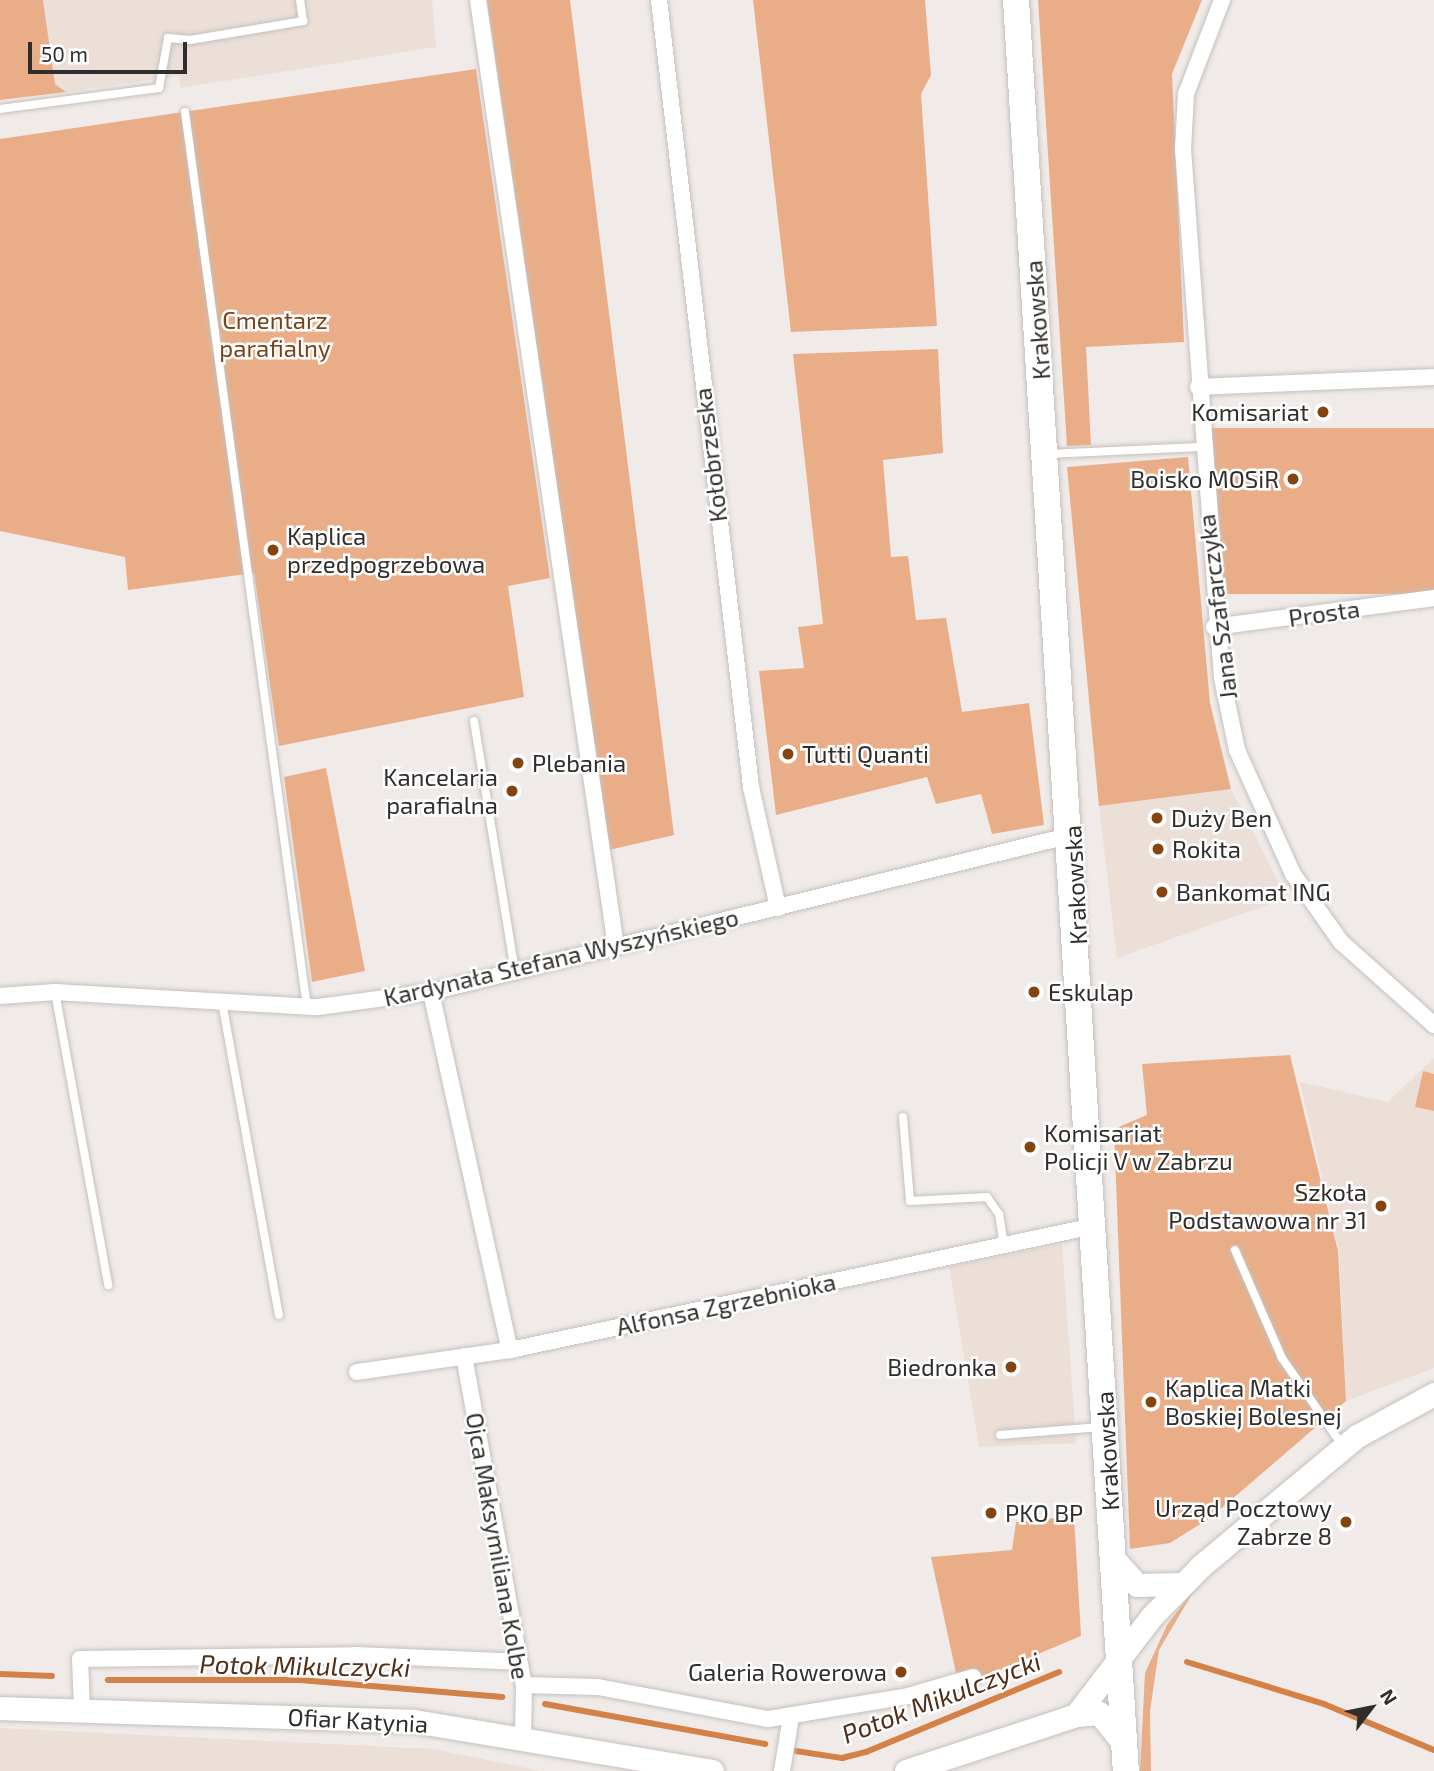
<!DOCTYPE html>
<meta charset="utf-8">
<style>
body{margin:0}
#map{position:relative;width:1434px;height:1771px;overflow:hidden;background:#f0ebe8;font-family:"Exo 2",sans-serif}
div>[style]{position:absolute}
.built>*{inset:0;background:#ebdfd8}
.green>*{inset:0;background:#e9ae88;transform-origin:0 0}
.stream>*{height:6px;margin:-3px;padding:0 3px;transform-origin:3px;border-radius:3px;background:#d48148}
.roads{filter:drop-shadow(0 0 2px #c5c0bd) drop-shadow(0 0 2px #c5c0bd)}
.lane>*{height:8px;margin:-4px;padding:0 4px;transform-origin:4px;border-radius:4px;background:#fff}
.street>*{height:16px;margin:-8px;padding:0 8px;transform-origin:8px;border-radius:8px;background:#fff}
.secondary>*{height:23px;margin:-11.5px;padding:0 11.5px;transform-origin:11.5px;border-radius:11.5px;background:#fff}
.primary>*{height:26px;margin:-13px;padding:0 13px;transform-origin:13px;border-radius:13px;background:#fff}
.dots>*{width:19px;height:19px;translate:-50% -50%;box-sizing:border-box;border:4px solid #fff;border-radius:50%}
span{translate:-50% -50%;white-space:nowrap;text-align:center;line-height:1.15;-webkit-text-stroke:5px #fff;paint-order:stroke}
.park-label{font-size:24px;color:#794219}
.street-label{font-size:24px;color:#302e2d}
.poi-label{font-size:24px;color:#302e2d}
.right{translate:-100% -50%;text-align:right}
.left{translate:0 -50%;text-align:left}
.water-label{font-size:26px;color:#512e17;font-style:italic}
.north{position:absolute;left:1336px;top:1673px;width:70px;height:70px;-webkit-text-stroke:5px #fff;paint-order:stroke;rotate:58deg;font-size:19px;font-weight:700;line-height:28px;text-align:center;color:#302e2d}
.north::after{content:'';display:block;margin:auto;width:24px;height:32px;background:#302e2d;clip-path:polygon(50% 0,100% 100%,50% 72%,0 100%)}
.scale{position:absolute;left:28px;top:42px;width:159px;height:32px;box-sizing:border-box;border:4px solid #302e2d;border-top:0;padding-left:9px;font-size:21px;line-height:24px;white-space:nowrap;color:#302e2d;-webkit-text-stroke:5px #fff;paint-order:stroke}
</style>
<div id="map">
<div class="built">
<i style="clip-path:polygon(43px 0,432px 0,436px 47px,181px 88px,179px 76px,66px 92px,55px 84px)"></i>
<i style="clip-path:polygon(1231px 789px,1287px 898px,1117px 958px,1099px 806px)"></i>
<i style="clip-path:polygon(1434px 1058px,1434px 1368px,1346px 1401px,1339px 1252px,1300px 1082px,1388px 1102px)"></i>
<i style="clip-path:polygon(1062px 1244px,1076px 1443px,979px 1447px,949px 1267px)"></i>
<i style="clip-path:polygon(0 1728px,433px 1749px,541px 1771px,0 1771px)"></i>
</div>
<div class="green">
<i style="clip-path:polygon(0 0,43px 0,55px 84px,66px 92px,0 100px)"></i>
<i style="clip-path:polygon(487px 0,570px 0,674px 835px,609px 850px)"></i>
<i style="clip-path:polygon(753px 0,925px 0,931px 75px,921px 94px,937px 326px,791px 332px)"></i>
<i style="clip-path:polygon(1038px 0,1202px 0,1172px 74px,1184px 342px,1086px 347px,1091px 445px,1067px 446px)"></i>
<i style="clip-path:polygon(476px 69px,550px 578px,508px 586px,524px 697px,279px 746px,254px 573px,128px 590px,125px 557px,0 531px,0 139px)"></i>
<i style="clip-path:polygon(938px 349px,943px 453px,883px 460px,891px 557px,908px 556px,916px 620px,946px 618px,962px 712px,1029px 703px,1044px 825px,992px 834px,981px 794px,936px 804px,927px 777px,776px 815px,759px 671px,804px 668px,798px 627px,823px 624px,793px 354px)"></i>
<i style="left:1434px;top:428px;width:166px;height:222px;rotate:90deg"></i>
<i style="clip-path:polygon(1188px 457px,1210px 703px,1231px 789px,1099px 806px,1067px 467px)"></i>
<i style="clip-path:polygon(326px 768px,365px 971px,312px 982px,284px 777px)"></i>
<i style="clip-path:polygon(1290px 1055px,1338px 1251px,1346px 1401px,1210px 1518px,1170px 1543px,1130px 1549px,1114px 1129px,1147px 1115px,1142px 1064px)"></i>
<i style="clip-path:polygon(1423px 1071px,1434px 1074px,1434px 1111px,1415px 1107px)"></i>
<i style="clip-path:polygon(1074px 1516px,1081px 1636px,959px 1687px,931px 1557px,1012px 1550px,1016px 1522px)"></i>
<i style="clip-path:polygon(1196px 1587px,1159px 1650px,1150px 1711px,1151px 1771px,1140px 1771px,1145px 1673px,1167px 1625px)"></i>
</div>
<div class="stream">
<i style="left:1187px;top:1662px;width:143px;rotate:17deg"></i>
<i style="left:1324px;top:1704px;width:119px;rotate:22.7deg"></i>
<i style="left:0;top:1674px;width:52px;rotate:2.2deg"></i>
<i style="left:108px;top:1680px;width:192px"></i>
<i style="left:300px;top:1680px;width:203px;rotate:4.8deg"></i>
<i style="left:545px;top:1704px;width:224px;rotate:10.3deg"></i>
<i style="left:796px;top:1751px;width:47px;rotate:8.7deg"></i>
<i style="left:842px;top:1758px;width:25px;rotate:-14deg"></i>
<i style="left:866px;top:1752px;width:209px;rotate:-22.5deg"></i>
</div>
<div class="roads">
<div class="lane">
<i style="left:0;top:109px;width:160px;rotate:-7.5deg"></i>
<i style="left:159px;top:88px;width:51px;rotate:-79.8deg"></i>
<i style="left:168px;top:38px;width:22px;rotate:5deg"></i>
<i style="left:190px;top:40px;width:115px;rotate:-9.5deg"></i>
<i style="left:303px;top:21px;width:21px;rotate:-98deg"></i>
<i style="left:185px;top:112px;width:903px;rotate:82.24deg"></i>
<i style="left:1046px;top:454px;width:155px;rotate:-2.6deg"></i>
<i style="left:474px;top:721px;width:253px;rotate:80.7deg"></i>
<i style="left:55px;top:992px;width:298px;rotate:79.7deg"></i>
<i style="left:222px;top:1002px;width:318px;rotate:79.7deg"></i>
<i style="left:903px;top:1117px;width:84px;rotate:85.2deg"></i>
<i style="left:910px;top:1201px;width:77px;rotate:-3deg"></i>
<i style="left:987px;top:1197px;width:21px;rotate:55deg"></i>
<i style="left:999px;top:1214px;width:31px;rotate:81deg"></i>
<i style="left:1235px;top:1250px;width:118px;rotate:66.5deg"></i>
<i style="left:1282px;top:1358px;width:106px;rotate:55.4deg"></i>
<i style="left:1000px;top:1435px;width:100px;rotate:-4.6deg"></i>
</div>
<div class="street">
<i style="left:478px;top:0;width:957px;rotate:81.71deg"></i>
<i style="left:659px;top:0;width:792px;rotate:83.33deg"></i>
<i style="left:751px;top:787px;width:124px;rotate:77.4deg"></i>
<i style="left:1222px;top:0;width:101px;rotate:111deg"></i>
<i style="left:1186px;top:94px;width:55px;rotate:93.1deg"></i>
<i style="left:1183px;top:149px;width:530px;rotate:85.78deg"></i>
<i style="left:1222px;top:678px;width:74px;rotate:78.2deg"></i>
<i style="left:1237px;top:750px;width:136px;rotate:65.7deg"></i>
<i style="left:1293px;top:874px;width:83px;rotate:54.8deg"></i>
<i style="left:1341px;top:942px;width:125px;rotate:41.7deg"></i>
<i style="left:1198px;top:387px;width:236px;rotate:-2.4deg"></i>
<i style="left:1214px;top:627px;width:222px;rotate:-7.5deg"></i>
<i style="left:431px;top:992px;width:367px;rotate:77.6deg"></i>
<i style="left:0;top:996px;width:55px;rotate:-4.2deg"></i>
<i style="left:55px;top:992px;width:263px;rotate:3.3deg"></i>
<i style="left:318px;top:1007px;width:114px;rotate:-7.6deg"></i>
<i style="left:431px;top:992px;width:660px;rotate:-13.76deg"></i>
<i style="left:464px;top:1356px;width:334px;rotate:79.7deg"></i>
<i style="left:524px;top:1685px;width:52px;rotate:91.1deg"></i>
<i style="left:357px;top:1372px;width:155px;rotate:-8.2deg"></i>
<i style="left:510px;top:1350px;width:597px;rotate:-11.99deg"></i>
<i style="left:524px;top:1685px;width:74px;rotate:1.5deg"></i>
<i style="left:598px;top:1687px;width:173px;rotate:10.7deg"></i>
<i style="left:768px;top:1719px;width:142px;rotate:-9.3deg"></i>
<i style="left:908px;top:1696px;width:68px;rotate:-16.3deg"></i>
<i style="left:82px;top:1710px;width:51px;rotate:-92.2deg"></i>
<i style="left:80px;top:1659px;width:275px;rotate:-0.8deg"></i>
<i style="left:355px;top:1655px;width:164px;rotate:2.4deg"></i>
<i style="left:782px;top:1771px;width:55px;rotate:-80.5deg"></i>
</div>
<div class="secondary">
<i style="left:1111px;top:1556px;width:39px;rotate:48deg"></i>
<i style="left:1137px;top:1585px;width:45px;rotate:-1.3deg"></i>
<i style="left:0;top:1708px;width:414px;rotate:1.8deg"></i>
<i style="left:414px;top:1721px;width:302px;rotate:9.5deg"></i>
<i style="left:1076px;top:1715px;width:125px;rotate:-52.5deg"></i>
<i style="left:1152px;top:1616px;width:71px;rotate:-45.6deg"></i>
<i style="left:1202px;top:1565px;width:202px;rotate:-39.8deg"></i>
<i style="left:1357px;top:1436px;width:88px;rotate:-28.6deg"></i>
<i style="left:906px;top:1771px;width:179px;rotate:-18.2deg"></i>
<i style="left:1076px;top:1715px;width:23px;rotate:-5deg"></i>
<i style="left:1099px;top:1713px;width:40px;rotate:51deg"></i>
</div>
<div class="primary">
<i style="left:1016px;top:0;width:1774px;rotate:86.45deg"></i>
</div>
</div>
<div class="dots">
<i style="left:1323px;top:412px;background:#85440f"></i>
<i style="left:1293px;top:479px;background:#85440f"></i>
<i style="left:273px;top:550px;background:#85440f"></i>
<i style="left:788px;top:754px;background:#85440f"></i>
<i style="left:518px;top:763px;background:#85440f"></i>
<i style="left:512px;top:791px;background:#85440f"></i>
<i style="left:1157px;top:818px;background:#85440f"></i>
<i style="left:1158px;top:849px;background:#85440f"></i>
<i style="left:1162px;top:892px;background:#85440f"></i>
<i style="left:1034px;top:992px;background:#85440f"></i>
<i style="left:1030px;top:1147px;background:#85440f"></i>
<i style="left:1381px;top:1206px;background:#85440f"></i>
<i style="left:1011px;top:1367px;background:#85440f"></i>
<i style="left:1151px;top:1402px;background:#85440f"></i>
<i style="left:991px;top:1513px;background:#85440f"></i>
<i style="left:1346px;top:1522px;background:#85440f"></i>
<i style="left:901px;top:1672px;background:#85440f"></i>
</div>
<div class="park-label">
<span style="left:275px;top:334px">Cmentarz<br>parafialny</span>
</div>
<div class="street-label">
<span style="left:1037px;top:320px;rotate:-94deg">Krakowska</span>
<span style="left:710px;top:455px;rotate:-97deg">Kołobrzeska</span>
<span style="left:1217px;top:607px;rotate:-97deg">Jana Szafarczyka</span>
<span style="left:1324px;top:613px;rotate:-8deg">Prosta</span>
<span style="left:1075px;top:885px;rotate:-93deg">Krakowska</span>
<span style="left:561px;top:957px;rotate:-13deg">Kardynała Stefana Wyszyńskiego</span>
<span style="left:726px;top:1304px;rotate:-12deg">Alfonsa Zgrzebnioka</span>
<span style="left:1107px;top:1451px;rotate:-93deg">Krakowska</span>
<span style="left:498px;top:1546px;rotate:80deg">Ojca Maksymiliana Kolbe</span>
<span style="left:358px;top:1720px;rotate:3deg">Ofiar Katynia</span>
</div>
<div class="poi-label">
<span class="right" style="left:1309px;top:412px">Komisariat</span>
<span class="right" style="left:1279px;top:479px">Boisko MOSiR</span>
<span class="left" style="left:287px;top:550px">Kaplica<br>przedpogrzebowa</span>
<span class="left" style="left:802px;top:754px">Tutti Quanti</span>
<span class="left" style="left:532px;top:763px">Plebania</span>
<span class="right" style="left:498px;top:791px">Kancelaria<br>parafialna</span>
<span class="left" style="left:1171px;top:818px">Duży Ben</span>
<span class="left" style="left:1172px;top:849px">Rokita</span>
<span class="left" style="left:1176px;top:892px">Bankomat ING</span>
<span class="left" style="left:1048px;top:992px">Eskulap</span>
<span class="left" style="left:1044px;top:1147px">Komisariat<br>Policji V w Zabrzu</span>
<span class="right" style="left:1367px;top:1206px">Szkoła<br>Podstawowa nr 31</span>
<span class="right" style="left:997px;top:1367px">Biedronka</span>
<span class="left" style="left:1165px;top:1402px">Kaplica Matki<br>Boskiej Bolesnej</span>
<span class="right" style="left:1332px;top:1522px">Urząd Pocztowy<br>Zabrze 8</span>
<span class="left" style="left:1005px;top:1513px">PKO BP</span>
<span class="right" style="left:887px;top:1672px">Galeria Rowerowa</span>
</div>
<div class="water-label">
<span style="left:305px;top:1665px;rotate:1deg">Potok Mikulczycki</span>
<span style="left:941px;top:1697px;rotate:-21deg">Potok Mikulczycki</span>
</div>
<div class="north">N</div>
<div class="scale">50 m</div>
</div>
